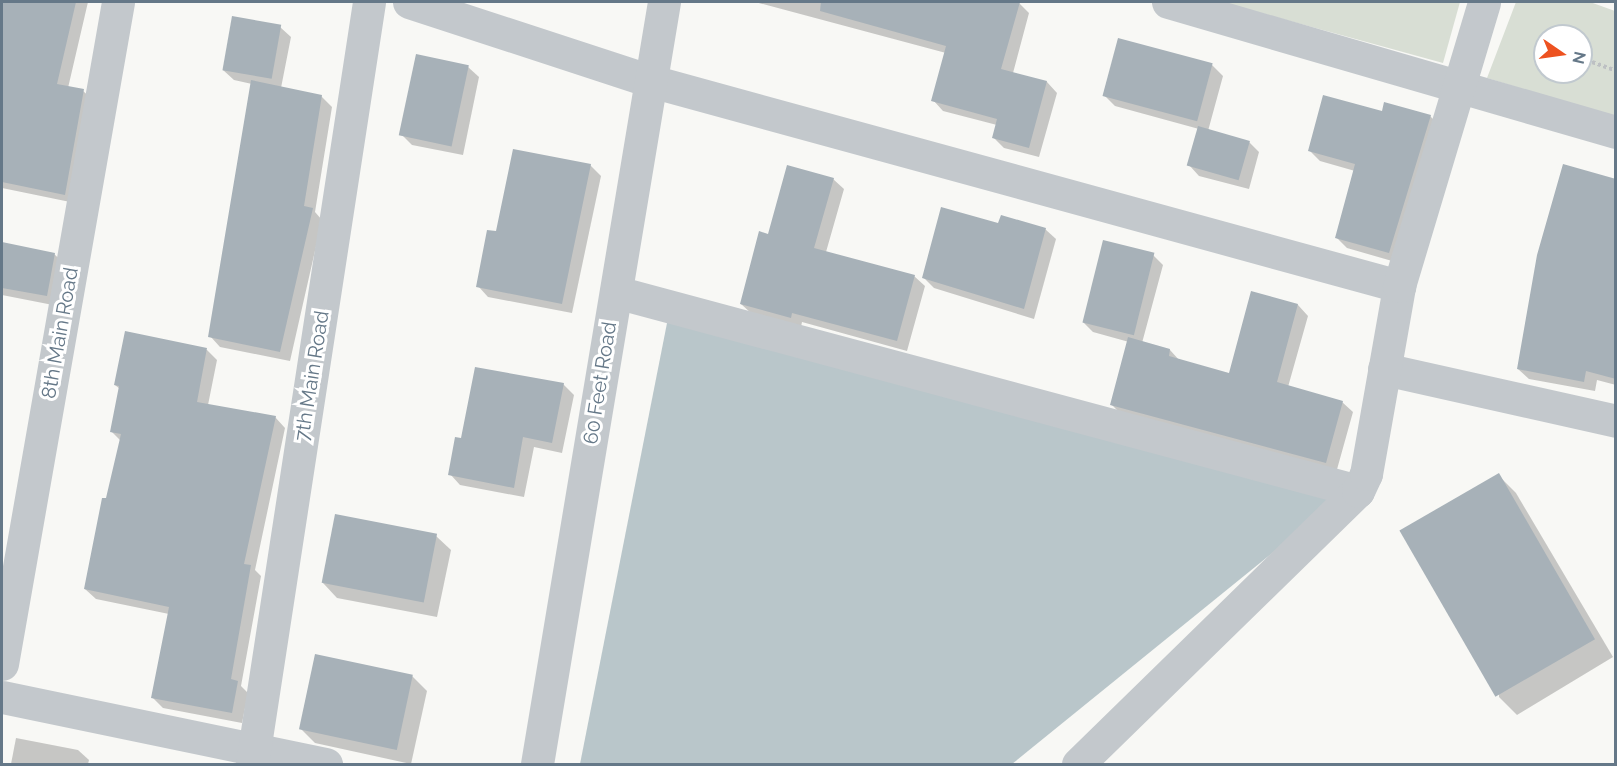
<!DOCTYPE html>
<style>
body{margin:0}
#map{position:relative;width:1617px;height:766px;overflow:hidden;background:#f8f8f5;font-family:Raleway,sans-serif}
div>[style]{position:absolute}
.green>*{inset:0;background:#d8ded4}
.water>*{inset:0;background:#b9c6ca}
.shadow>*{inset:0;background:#0003}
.building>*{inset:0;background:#a7b1b8;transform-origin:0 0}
.path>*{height:4px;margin-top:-2px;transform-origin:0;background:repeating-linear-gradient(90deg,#bdc0c3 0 3px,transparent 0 6px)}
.minor>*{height:33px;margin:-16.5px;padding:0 16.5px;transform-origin:16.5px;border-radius:16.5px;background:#c3c8cc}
span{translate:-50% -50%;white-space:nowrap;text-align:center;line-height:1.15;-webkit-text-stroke:6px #fff;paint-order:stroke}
.street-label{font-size:20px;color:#657888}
.frame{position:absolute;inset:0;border:3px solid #657888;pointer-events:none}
.north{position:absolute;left:1533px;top:24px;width:60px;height:60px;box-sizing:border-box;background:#fff;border:2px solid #c1c9cf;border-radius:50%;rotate:103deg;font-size:16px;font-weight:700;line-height:24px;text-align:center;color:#657888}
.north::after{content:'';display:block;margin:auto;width:21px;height:27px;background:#ed5220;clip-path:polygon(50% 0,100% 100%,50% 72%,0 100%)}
</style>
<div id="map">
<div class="green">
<i style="clip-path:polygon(1221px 2px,1460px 2px,1443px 63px)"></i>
<i style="clip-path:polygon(evenodd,1516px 2px,1590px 2px,1615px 11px,1615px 117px,1487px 78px,1516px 2px,1545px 36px,1581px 36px,1581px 72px,1545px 72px,1545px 36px)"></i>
</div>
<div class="water">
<i style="clip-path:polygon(669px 313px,1339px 499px,1012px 764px,580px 764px)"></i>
</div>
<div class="shadow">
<i style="clip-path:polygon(2px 2px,88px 2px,68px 88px,83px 91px,93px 100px,75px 203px,2px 188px,2px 130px,10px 83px,2px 81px)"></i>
<i style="clip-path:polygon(755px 2px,1019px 3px,1029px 13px,1013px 73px,1047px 82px,1057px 93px,1039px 157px,1004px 148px,994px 138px,997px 125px,943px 111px,933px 100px,946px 53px)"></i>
<i style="clip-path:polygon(280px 27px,291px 37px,281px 88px,321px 96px,332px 107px,315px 212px,322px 220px,290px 361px,220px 347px,210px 336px,252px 84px,234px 80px,223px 70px)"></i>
<i style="clip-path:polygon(1212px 65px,1223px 76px,1208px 131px,1249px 142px,1259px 152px,1249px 189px,1199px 176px,1189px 165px,1199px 129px,1115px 106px,1104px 95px)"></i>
<i style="clip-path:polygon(468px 67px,479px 77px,463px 155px,412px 145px,401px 134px)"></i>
<i style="clip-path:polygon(1383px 113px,1430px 116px,1440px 126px,1399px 263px,1347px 248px,1337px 238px,1355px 171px,1320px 161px,1310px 151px)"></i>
<i style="clip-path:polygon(590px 165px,601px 176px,572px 313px,488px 297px,478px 286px)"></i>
<i style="clip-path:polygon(833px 179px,844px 189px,826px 252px,914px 276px,925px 286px,907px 351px,802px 322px,801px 327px,752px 314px,741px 304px,769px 236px)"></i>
<i style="clip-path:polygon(1616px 182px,1616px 385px,1597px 380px,1595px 391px,1529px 379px,1518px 369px)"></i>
<i style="clip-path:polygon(999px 225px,1045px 229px,1056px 239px,1034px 319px,934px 288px,924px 278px)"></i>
<i style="clip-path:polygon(2px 244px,54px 254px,65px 264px,58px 306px,2px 295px)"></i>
<i style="clip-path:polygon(1153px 255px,1163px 265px,1142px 343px,1170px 350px,1180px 361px,1230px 374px,1252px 293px,1298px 305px,1308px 316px,1288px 387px,1342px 402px,1353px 412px,1336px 473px,1122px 415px,1112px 405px,1129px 342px,1093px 332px,1083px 322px)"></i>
<i style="clip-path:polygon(126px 333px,207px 350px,217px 360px,208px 405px,275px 417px,285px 428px,255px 570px,261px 576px,241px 686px,248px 693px,242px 723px,163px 708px,152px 697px,169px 614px,96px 599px,85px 589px,121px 441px,112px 432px,120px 389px,115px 385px)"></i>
<i style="clip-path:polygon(563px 384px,574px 395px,562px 453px,534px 447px,524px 497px,460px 485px,450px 474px,462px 440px)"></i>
<i style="clip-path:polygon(1498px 475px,1516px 493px,1613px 657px,1517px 715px,1499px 697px)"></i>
<i style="clip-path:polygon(436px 536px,451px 550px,437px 617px,337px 598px,323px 583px)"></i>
<i style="clip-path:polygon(412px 676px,427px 691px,411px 764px,315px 743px,300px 728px)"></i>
<i style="clip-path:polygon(16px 738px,78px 750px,89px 760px,88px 764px,11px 764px)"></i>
</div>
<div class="building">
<i style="clip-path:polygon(2px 2px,76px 2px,57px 84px,84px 89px,65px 195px,2px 182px)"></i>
<i style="clip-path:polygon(821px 2px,1020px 2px,1001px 69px,1047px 81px,1029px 148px,992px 138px,997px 119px,931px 101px,946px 46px,820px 11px)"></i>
<i style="left:232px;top:16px;width:50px;height:55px;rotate:10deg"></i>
<i style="left:1118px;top:38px;width:98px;height:60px;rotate:15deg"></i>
<i style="left:416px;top:54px;width:54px;height:83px;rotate:12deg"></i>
<i style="clip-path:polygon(251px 80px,322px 95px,304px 206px,313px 208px,280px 352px,208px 337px)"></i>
<i style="clip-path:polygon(1323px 95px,1382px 111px,1384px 102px,1431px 115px,1389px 253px,1335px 238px,1355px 164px,1308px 151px)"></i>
<i style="left:1198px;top:126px;width:54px;height:41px;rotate:16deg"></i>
<i style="clip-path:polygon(513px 149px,591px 164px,562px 304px,476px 287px,487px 230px,496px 231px)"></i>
<i style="clip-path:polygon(1563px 164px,1616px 179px,1616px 379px,1586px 371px,1584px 382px,1517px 369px,1537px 255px)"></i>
<i style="clip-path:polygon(787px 165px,834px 178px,814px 248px,915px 275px,897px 341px,792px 313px,791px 318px,740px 304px,759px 231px,768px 234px)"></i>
<i style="clip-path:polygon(941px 207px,998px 223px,1001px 215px,1046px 228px,1024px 309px,922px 278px)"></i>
<i style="left:1103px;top:240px;width:53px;height:85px;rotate:14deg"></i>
<i style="clip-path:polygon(2px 242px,55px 253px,47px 296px,2px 288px)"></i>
<i style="clip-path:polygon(1251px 291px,1298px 304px,1277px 382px,1343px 401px,1326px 463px,1110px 405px,1128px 337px,1170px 349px,1169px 356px,1229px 373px)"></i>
<i style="clip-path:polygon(125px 331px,207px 348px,197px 402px,276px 416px,244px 564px,251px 565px,231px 679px,238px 681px,232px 713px,151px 698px,169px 607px,84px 589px,102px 498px,106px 498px,121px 434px,110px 432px,119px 386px,114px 385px)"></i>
<i style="clip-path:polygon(475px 367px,564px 383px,552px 443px,523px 437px,514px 488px,448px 475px,455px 437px,461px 438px)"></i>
<i style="left:1499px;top:473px;width:192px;height:115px;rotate:60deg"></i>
<i style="left:335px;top:514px;width:104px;height:70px;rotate:11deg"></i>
<i style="left:315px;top:654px;width:100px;height:77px;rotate:12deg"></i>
</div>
<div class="path">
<i style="left:1581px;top:58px;width:37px;rotate:20deg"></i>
</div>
<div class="minor">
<i style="left:409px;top:2px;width:255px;rotate:18.1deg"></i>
<i style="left:651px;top:81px;width:776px;rotate:15.33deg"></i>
<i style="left:1168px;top:2px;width:466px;rotate:16.2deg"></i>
<i style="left:616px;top:292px;width:768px;rotate:15.01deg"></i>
<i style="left:1384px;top:369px;width:238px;rotate:12.6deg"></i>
<i style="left:2px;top:664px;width:672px;rotate:-80.06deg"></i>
<i style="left:2px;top:697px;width:331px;rotate:11.7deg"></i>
<i style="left:252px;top:764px;width:771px;rotate:-81.27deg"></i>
<i style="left:537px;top:764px;width:773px;rotate:-80.54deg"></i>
<i style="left:1078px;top:764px;width:391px;rotate:-44.3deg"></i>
<i style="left:1358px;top:491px;width:19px;rotate:-65deg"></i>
<i style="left:1366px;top:474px;width:191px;rotate:-80deg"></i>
<i style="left:1399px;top:286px;width:296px;rotate:-73.3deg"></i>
</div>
<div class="street-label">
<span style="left:60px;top:333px;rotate:-80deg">8th Main Road</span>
<span style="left:312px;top:376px;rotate:-81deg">7th Main Road</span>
<span style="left:600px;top:383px;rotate:-81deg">60 Feet Road</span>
</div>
<div class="frame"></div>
<div class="north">N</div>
</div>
